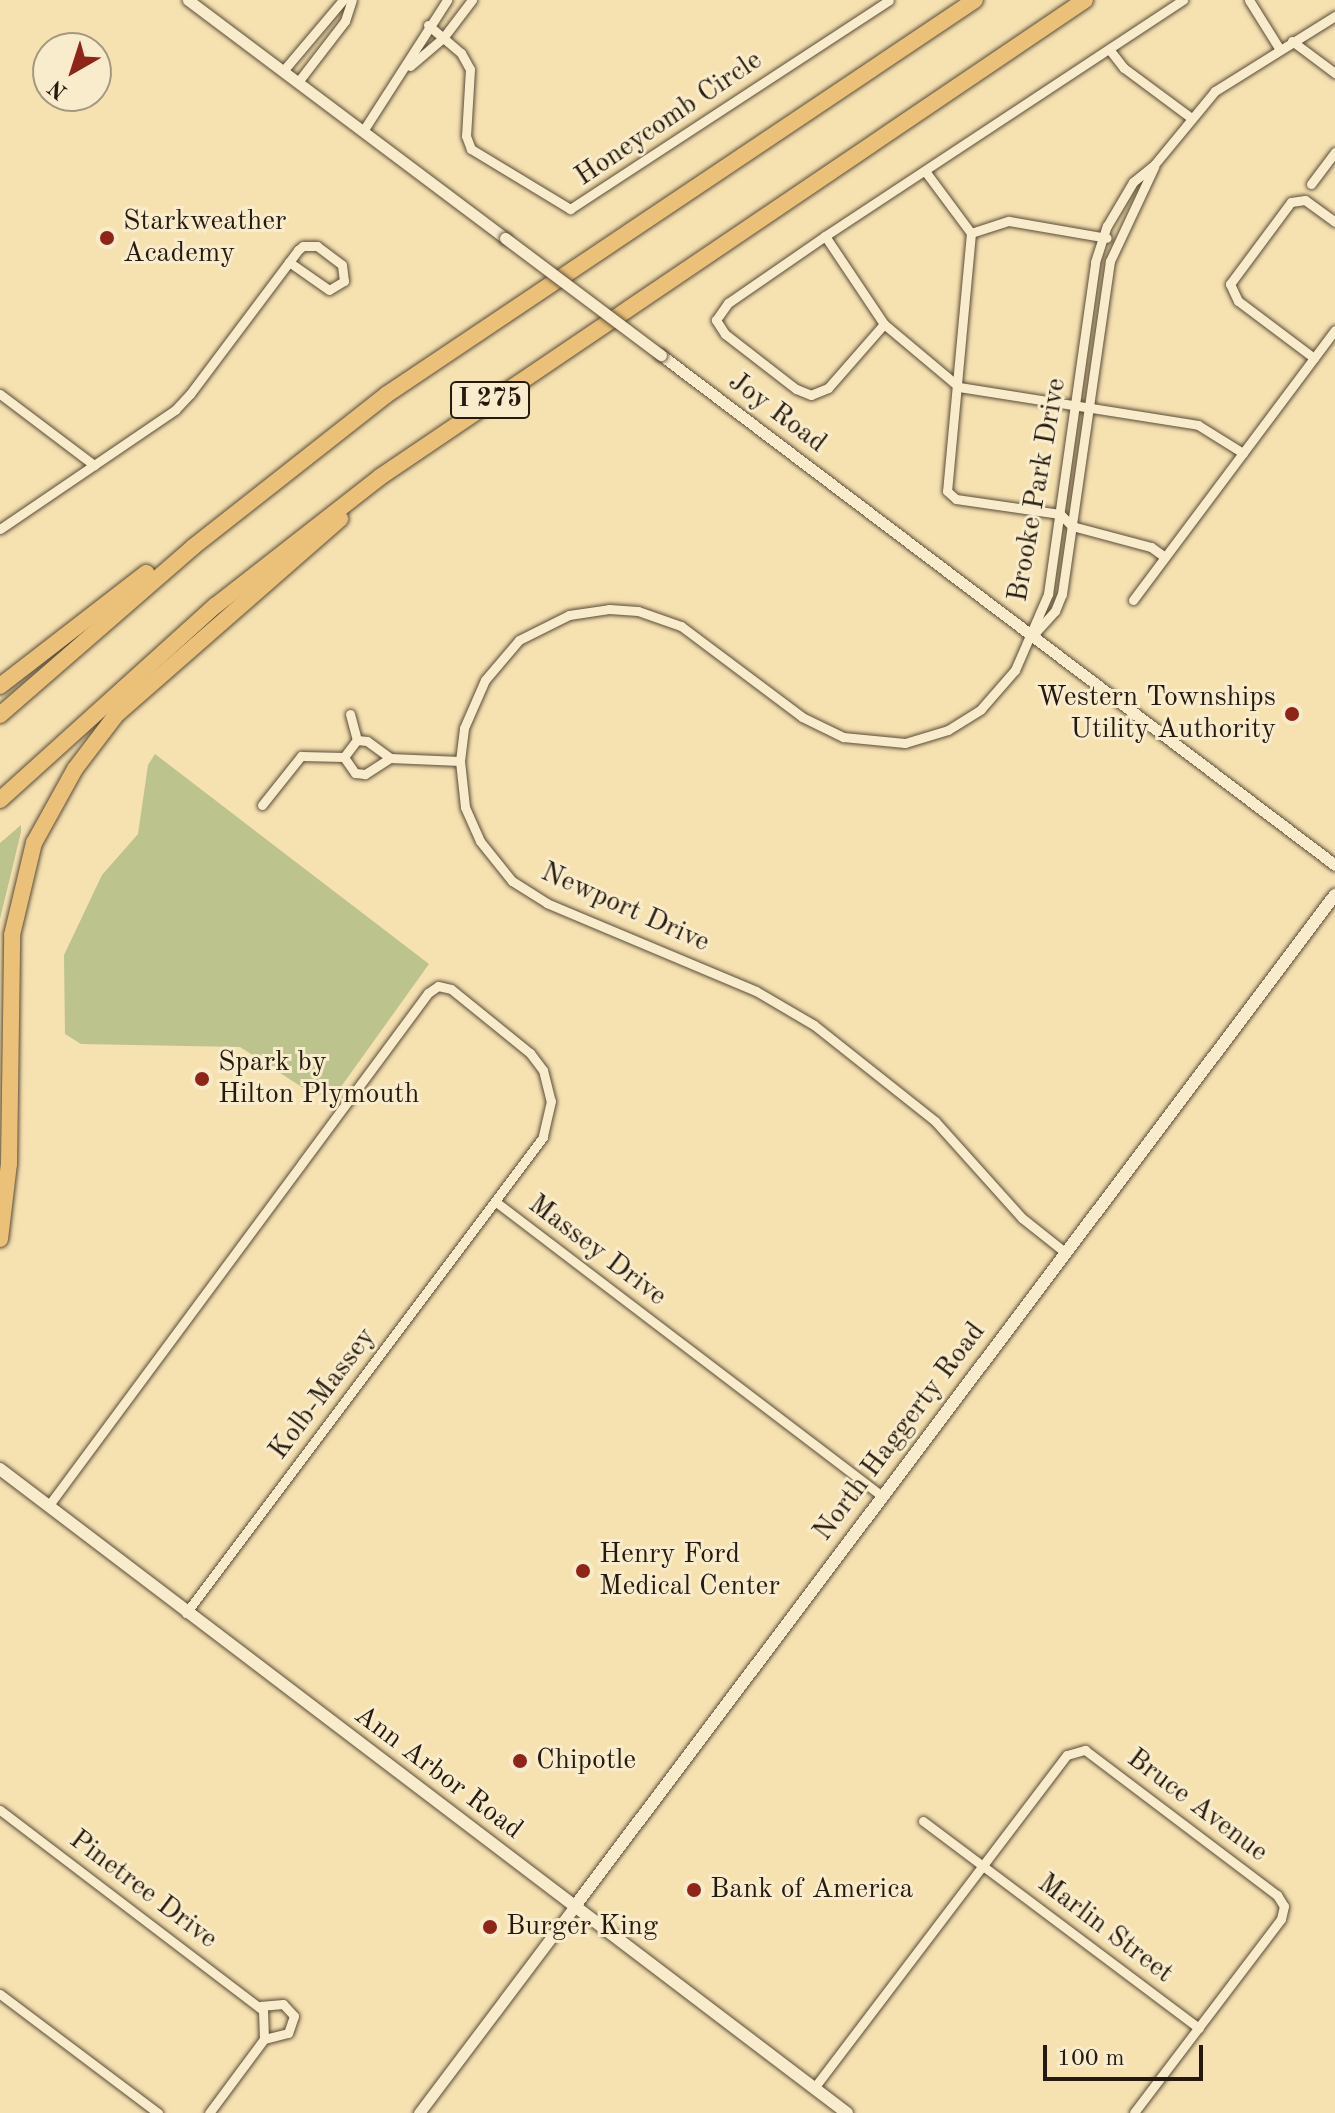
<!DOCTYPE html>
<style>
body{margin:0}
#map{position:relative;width:1335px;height:2113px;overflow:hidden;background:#f6e1b1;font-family:"Old Standard TT",serif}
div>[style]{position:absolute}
.green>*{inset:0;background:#bcc38c}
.roads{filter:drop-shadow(0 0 2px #594c38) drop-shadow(0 0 2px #594c38)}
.minor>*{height:9px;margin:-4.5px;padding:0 4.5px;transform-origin:4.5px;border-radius:4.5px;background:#f9eccc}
.tertiary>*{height:11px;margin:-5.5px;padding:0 5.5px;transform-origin:5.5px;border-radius:5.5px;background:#f9eccc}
.secondary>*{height:12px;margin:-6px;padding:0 6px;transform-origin:6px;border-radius:6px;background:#f9eccc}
.motorway>*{height:16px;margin:-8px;padding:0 8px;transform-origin:8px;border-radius:8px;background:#ebc078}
.bridges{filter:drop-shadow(0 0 2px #594c38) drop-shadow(0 0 2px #594c38)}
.tertiary-bridge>*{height:11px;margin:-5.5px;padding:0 5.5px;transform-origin:5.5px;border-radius:5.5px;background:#f9eccc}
.dots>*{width:22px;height:22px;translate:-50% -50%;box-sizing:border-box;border:4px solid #f9eccc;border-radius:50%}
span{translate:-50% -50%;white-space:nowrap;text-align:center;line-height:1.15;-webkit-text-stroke:6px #f9eccc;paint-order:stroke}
.shield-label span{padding:2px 6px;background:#f9eccc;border:2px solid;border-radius:6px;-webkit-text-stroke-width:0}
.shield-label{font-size:26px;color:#251a0f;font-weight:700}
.street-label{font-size:28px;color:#251a0f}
.poi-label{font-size:28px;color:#251a0f}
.left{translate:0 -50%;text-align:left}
.right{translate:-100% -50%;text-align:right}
.north{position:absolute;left:32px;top:32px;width:80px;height:80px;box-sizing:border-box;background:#f9eccc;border:2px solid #a49880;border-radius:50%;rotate:219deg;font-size:22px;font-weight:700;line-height:32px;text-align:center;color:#251a0f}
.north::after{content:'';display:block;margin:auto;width:28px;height:36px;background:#8f2418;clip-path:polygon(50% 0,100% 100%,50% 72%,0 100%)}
.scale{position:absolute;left:1043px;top:2045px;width:160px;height:36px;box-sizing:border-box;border:4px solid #251a0f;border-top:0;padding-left:10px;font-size:24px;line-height:28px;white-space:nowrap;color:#251a0f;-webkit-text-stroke:6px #f9eccc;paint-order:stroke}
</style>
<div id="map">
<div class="green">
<i style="clip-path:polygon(155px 754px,429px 964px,338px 1091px,327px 1096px,311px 1093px,240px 1047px,81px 1044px,65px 1034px,64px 955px,102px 875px,138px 834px,148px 765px)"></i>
<i style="clip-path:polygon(21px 825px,21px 832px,0 919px,0 843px)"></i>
</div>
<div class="roads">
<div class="minor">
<i style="left:1249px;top:0;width:57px;rotate:58deg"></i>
<i style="left:428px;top:25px;width:43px;rotate:40.3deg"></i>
<i style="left:461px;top:53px;width:18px;rotate:61deg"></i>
<i style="left:470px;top:69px;width:67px;rotate:93.4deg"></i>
<i style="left:466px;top:136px;width:14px;rotate:69deg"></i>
<i style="left:471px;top:149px;width:116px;rotate:31.2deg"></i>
<i style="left:570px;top:209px;width:381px;rotate:-33.2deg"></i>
<i style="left:1292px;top:41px;width:54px;rotate:36.7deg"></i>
<i style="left:1109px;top:49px;width:24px;rotate:52deg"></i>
<i style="left:1124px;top:68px;width:82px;rotate:36.6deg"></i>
<i style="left:410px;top:66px;width:43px;rotate:-40.3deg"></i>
<i style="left:443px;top:38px;width:48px;rotate:-52.7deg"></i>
<i style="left:283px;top:71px;width:93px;rotate:-49.8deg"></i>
<i style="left:298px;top:82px;width:77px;rotate:-52.4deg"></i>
<i style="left:345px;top:21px;width:22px;rotate:-72deg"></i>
<i style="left:363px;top:131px;width:156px;rotate:-57.3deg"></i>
<i style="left:925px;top:171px;width:77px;rotate:53.4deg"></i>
<i style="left:971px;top:233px;width:259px;rotate:95.3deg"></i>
<i style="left:947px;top:491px;width:12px;rotate:42deg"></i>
<i style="left:956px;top:499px;width:105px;rotate:8.2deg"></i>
<i style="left:1060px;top:514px;width:17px;rotate:45deg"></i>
<i style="left:1072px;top:526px;width:82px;rotate:14.9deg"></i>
<i style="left:1151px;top:547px;width:17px;rotate:36deg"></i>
<i style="left:1311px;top:184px;width:40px;rotate:-53deg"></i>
<i style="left:971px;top:233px;width:40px;rotate:-18deg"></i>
<i style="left:1009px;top:221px;width:99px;rotate:9.8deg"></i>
<i style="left:825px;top:236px;width:106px;rotate:56.2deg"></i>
<i style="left:884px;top:324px;width:98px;rotate:40deg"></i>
<i style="left:959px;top:387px;width:242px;rotate:9deg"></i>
<i style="left:1198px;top:425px;width:53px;rotate:31.9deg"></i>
<i style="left:884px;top:324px;width:85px;rotate:131.2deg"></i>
<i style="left:828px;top:388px;width:18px;rotate:158deg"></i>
<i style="left:811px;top:395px;width:16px;rotate:-158deg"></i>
<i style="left:796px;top:389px;width:90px;rotate:-142.2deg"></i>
<i style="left:725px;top:334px;width:17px;rotate:-123deg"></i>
<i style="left:716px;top:320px;width:21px;rotate:-55deg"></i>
<i style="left:728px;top:303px;width:118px;rotate:-34.6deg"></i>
<i style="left:825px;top:236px;width:429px;rotate:-33.4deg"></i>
<i style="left:1314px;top:358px;width:95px;rotate:-143.1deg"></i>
<i style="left:1238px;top:301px;width:19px;rotate:-115deg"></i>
<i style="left:1230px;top:284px;width:102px;rotate:-53.4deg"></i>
<i style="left:1291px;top:202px;width:14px;rotate:-8deg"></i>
<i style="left:1305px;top:200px;width:37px;rotate:36deg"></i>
<i style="left:0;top:394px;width:118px;rotate:37.1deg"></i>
<i style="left:0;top:529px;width:212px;rotate:-34.2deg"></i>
<i style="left:175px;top:410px;width:22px;rotate:-47deg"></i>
<i style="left:190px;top:394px;width:180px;rotate:-53.1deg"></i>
<i style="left:298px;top:250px;width:6px;rotate:-39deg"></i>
<i style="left:303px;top:246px;width:14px"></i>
<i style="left:317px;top:246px;width:31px;rotate:37deg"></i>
<i style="left:342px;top:265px;width:16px;rotate:83deg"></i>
<i style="left:344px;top:281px;width:17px;rotate:149deg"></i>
<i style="left:329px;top:290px;width:49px;rotate:-145deg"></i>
<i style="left:1133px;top:600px;width:337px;rotate:-53.2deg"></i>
<i style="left:1035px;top:633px;width:30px;rotate:-48deg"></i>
<i style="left:1055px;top:611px;width:18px;rotate:-68deg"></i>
<i style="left:1062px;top:594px;width:336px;rotate:-81.8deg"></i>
<i style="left:1110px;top:261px;width:104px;rotate:-64.9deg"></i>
<i style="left:350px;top:714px;width:27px;rotate:75deg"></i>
<i style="left:357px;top:740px;width:10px;rotate:6deg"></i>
<i style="left:367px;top:741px;width:29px;rotate:36deg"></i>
<i style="left:390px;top:758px;width:30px;rotate:147deg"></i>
<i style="left:365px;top:774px;width:10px;rotate:-174deg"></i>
<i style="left:355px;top:773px;width:19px;rotate:-125deg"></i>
<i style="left:344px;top:757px;width:21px;rotate:-53deg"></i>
<i style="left:390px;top:758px;width:70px;rotate:2.5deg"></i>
<i style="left:262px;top:805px;width:63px;rotate:-51.5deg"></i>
<i style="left:301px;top:756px;width:43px;rotate:1.3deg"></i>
<i style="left:496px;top:1202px;width:485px;rotate:37.3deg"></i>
<i style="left:1066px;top:1253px;width:56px;rotate:-141.5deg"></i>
<i style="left:1022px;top:1218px;width:130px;rotate:-131.9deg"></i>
<i style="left:935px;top:1121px;width:154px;rotate:-141.6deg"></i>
<i style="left:814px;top:1025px;width:67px;rotate:-149.6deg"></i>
<i style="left:756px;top:991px;width:227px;rotate:-157.2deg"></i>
<i style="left:547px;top:903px;width:41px;rotate:-147.8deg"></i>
<i style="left:512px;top:881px;width:51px;rotate:-128.7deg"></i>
<i style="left:480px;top:841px;width:37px;rotate:-114deg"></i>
<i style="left:465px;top:807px;width:46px;rotate:-96.2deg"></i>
<i style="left:460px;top:761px;width:33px;rotate:-83deg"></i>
<i style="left:464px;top:728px;width:52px;rotate:-66.4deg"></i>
<i style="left:485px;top:680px;width:52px;rotate:-49.6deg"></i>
<i style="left:519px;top:640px;width:56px;rotate:-26.6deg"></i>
<i style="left:569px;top:615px;width:40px;rotate:-8.5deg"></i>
<i style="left:609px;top:609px;width:29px;rotate:4deg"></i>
<i style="left:638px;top:611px;width:46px;rotate:19.2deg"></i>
<i style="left:681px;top:626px;width:151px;rotate:36.9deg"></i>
<i style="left:802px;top:717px;width:46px;rotate:26deg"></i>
<i style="left:843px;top:737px;width:62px;rotate:5.5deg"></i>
<i style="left:905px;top:743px;width:45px;rotate:-16.8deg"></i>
<i style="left:948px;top:730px;width:39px;rotate:-32deg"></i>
<i style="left:981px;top:709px;width:52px;rotate:-48.9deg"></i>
<i style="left:1015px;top:670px;width:83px;rotate:-66.5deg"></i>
<i style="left:1048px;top:594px;width:335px;rotate:-81.9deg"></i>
<i style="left:1095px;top:262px;width:38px;rotate:-72deg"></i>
<i style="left:1107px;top:226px;width:51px;rotate:-59.4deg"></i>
<i style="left:1133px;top:182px;width:27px;rotate:-39deg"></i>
<i style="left:1154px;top:165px;width:96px;rotate:-50.5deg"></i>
<i style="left:1215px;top:91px;width:142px;rotate:-32deg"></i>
<i style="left:49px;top:1505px;width:637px;rotate:-53.49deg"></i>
<i style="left:428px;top:993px;width:12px;rotate:-35deg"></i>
<i style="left:438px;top:986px;width:13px;rotate:13deg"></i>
<i style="left:451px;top:989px;width:102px;rotate:39deg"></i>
<i style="left:530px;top:1053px;width:21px;rotate:53deg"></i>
<i style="left:543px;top:1070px;width:32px;rotate:76deg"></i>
<i style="left:551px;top:1101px;width:37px;rotate:103deg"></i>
<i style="left:543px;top:1137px;width:595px;rotate:126.87deg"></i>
<i style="left:0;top:1810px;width:330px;rotate:37.3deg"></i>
<i style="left:263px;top:2010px;width:29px;rotate:88deg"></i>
<i style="left:264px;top:2039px;width:92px;rotate:126.6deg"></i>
<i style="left:923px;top:1821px;width:345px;rotate:36.9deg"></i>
<i style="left:0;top:1994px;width:198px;rotate:37deg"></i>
<i style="left:260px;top:2006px;width:23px;rotate:-5deg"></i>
<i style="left:283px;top:2004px;width:16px;rotate:47deg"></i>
<i style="left:294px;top:2016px;width:18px;rotate:109deg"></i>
<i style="left:288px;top:2033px;width:25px;rotate:166deg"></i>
<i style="left:814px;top:2088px;width:418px;rotate:-52.8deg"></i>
<i style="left:1067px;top:1755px;width:19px;rotate:-16deg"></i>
<i style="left:1085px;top:1750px;width:241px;rotate:37.1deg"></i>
<i style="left:1277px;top:1895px;width:13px;rotate:58deg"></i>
<i style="left:1284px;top:1906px;width:13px;rotate:103deg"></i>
<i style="left:1281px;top:1919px;width:243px;rotate:127.2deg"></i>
</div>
<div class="tertiary">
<i style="left:188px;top:0;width:396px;rotate:36.9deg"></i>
<i style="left:661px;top:355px;width:845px;rotate:37.11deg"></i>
<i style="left:419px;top:2113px;width:259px;rotate:-53deg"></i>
</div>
<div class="secondary">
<i style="left:0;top:1469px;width:1064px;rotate:37.25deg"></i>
<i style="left:575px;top:1906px;width:1265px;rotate:-53.07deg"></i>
</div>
<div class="motorway">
<i style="left:0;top:686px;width:185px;rotate:-37.7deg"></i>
<i style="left:0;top:715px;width:256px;rotate:-41deg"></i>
<i style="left:193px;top:547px;width:246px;rotate:-38.2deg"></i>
<i style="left:386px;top:395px;width:709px;rotate:-33.85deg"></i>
<i style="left:0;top:800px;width:290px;rotate:-42.1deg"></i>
<i style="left:215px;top:606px;width:209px;rotate:-38deg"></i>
<i style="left:380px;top:477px;width:851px;rotate:-34.08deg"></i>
<i style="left:0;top:1239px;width:76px;rotate:-83.2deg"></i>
<i style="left:9px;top:1164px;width:229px;rotate:-89.2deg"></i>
<i style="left:12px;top:935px;width:95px;rotate:-76.6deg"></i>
<i style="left:34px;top:843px;width:85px;rotate:-61deg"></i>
<i style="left:75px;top:769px;width:68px;rotate:-52.8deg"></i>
<i style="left:116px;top:715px;width:298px;rotate:-41.2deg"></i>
</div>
</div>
<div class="bridges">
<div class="tertiary-bridge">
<i style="left:505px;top:238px;width:195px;rotate:36.9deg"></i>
</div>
</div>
<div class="dots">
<i style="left:107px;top:238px;background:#8f2418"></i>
<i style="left:1292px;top:714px;background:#8f2418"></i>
<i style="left:202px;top:1079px;background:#8f2418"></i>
<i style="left:583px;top:1571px;background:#8f2418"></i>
<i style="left:520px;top:1761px;background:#8f2418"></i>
<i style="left:694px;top:1890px;background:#8f2418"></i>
<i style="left:490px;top:1927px;background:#8f2418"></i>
</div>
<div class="shield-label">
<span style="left:490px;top:400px">I 275</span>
</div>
<div class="street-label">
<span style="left:669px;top:119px;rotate:-34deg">Honeycomb Circle</span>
<span style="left:777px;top:413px;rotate:37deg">Joy Road</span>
<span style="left:1038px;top:490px;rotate:-80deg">Brooke Park Drive</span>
<span style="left:625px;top:908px;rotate:24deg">Newport Drive</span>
<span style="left:597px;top:1251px;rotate:37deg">Massey Drive</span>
<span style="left:323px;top:1394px;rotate:-53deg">Kolb-Massey</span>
<span style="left:900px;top:1432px;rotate:-53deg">North Haggerty Road</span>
<span style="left:438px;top:1773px;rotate:37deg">Ann Arbor Road</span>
<span style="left:1197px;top:1806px;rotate:37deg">Bruce Avenue</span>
<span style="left:143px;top:1890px;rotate:37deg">Pinetree Drive</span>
<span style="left:1105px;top:1929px;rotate:37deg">Marlin Street</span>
</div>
<div class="poi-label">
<span class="left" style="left:123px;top:238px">Starkweather<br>Academy</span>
<span class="right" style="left:1276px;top:714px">Western Townships<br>Utility Authority</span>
<span class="left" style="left:218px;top:1079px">Spark by<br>Hilton Plymouth</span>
<span class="left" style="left:599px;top:1571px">Henry Ford<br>Medical Center</span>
<span class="left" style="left:536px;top:1761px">Chipotle</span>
<span class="left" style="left:710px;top:1890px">Bank of America</span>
<span class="left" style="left:506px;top:1927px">Burger King</span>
</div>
<div class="north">N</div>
<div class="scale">100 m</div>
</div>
